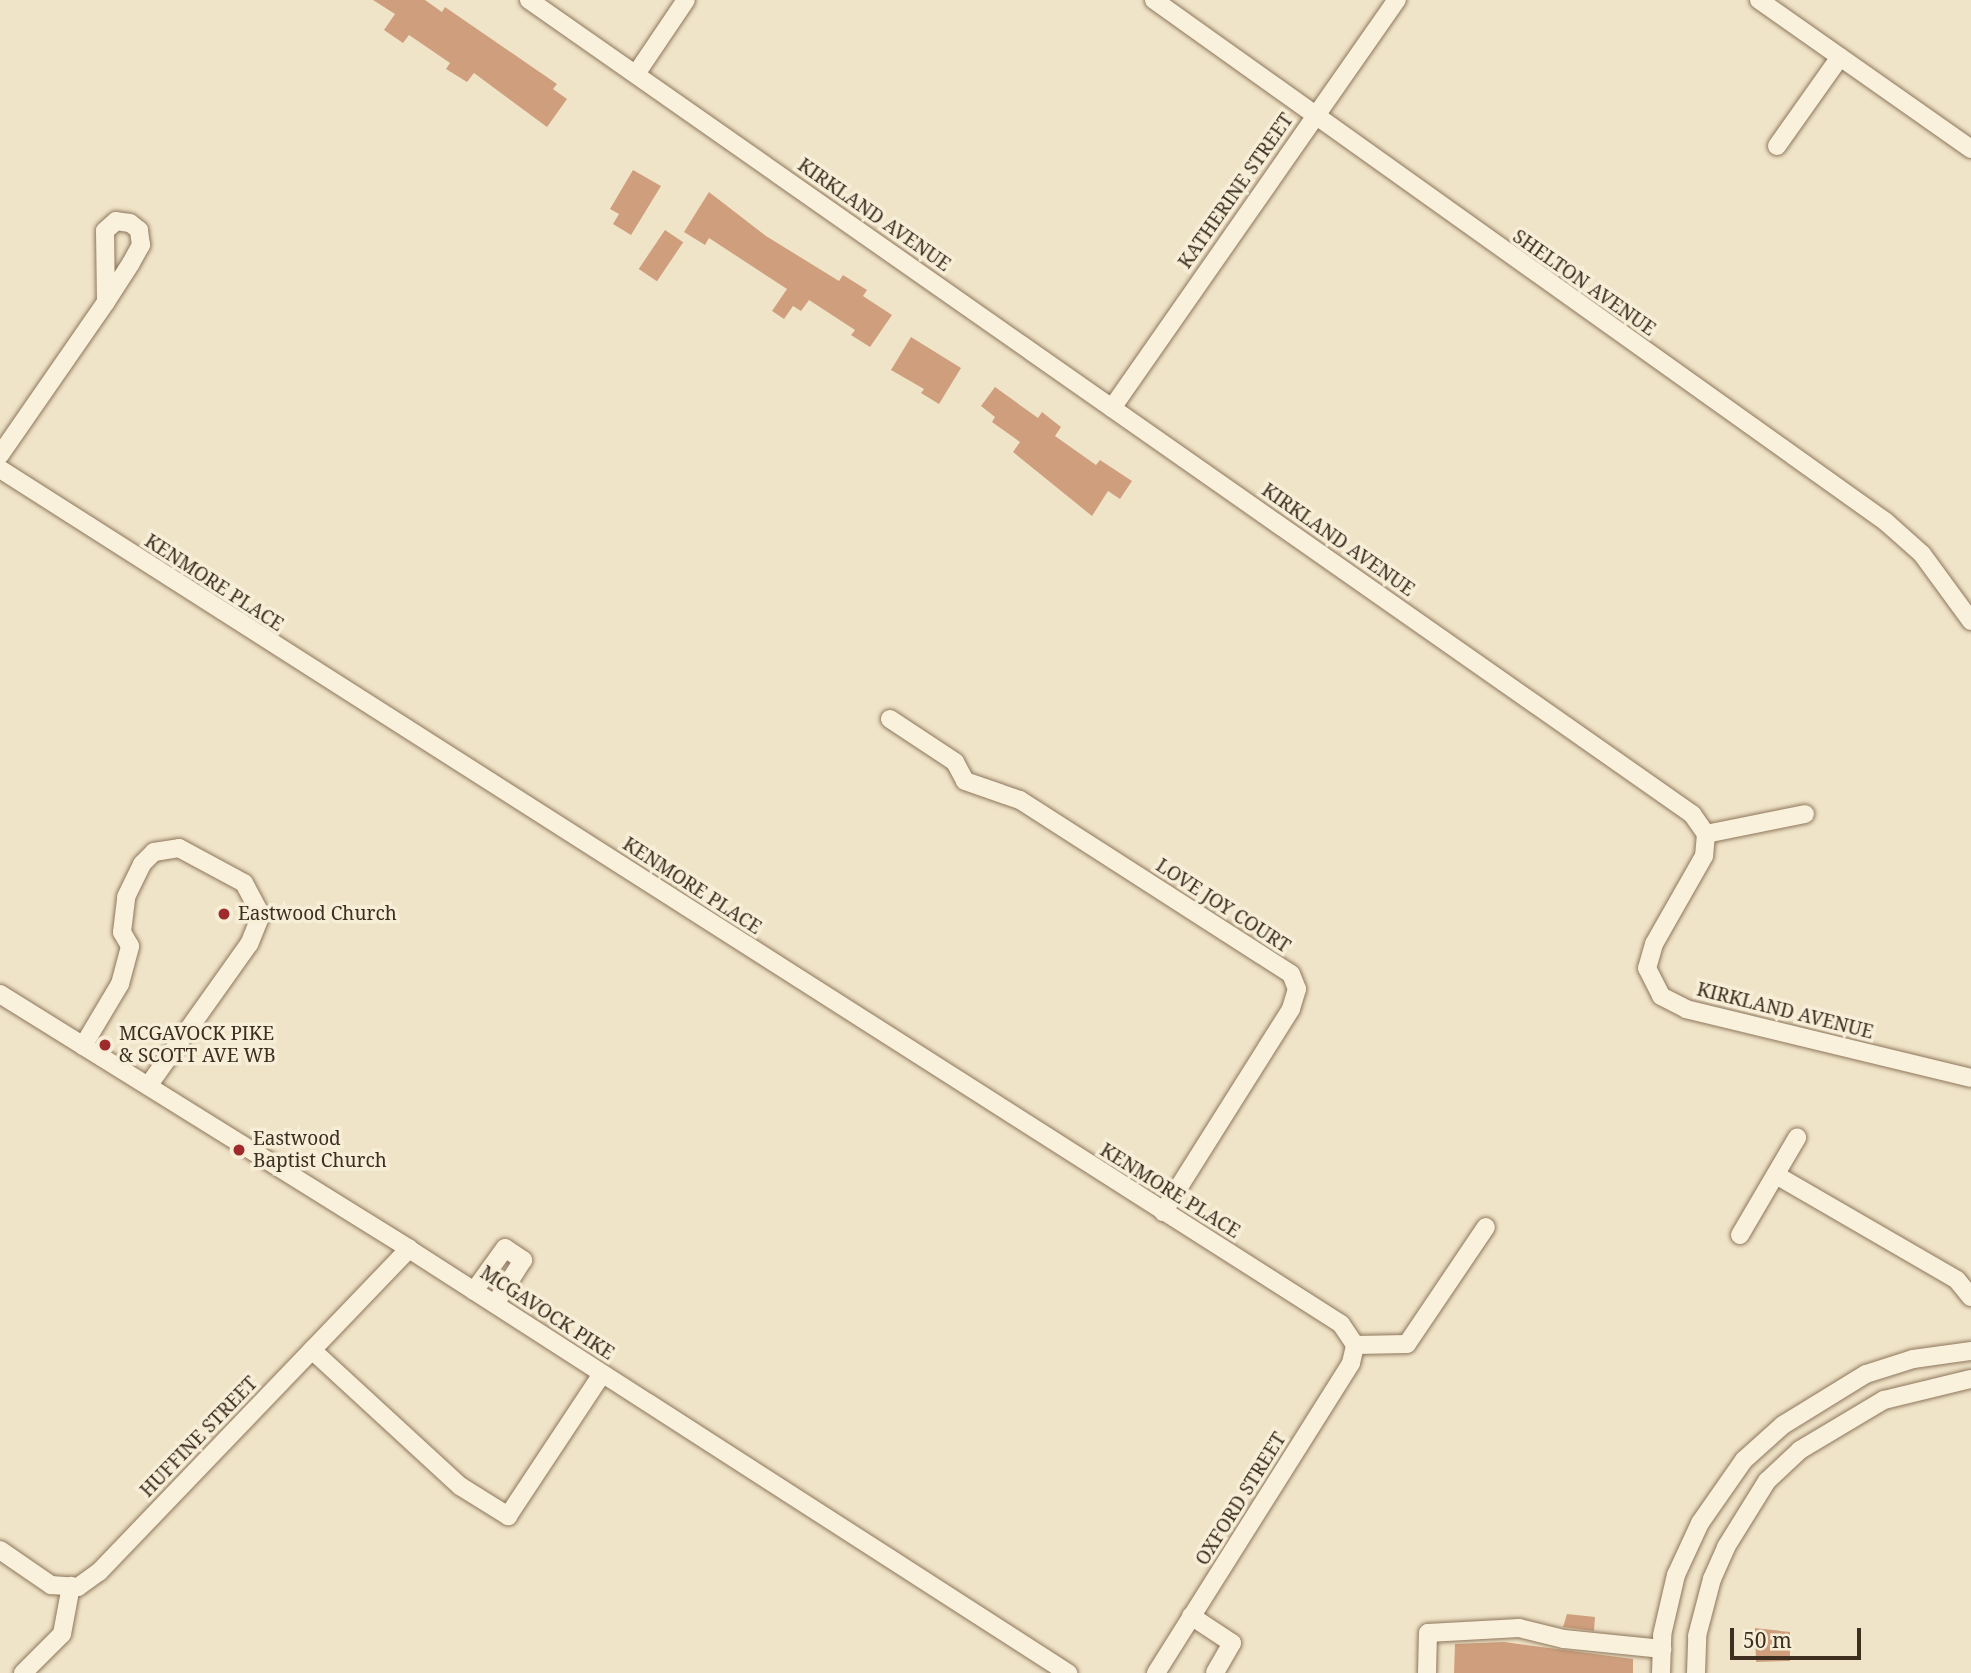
<!DOCTYPE html>
<style>
body{margin:0}
#map{position:relative;width:1971px;height:1673px;overflow:hidden;background:#f0e4c8;font-family:"Noto Serif",serif}
div>[style]{position:absolute}
.building>*{inset:0;background:#cf9f7d;transform-origin:0 0}
.roads{filter:drop-shadow(0 0 2px #8d765c) drop-shadow(0 0 2px #8d765c)}
.minor>*{height:18px;margin:-9px;padding:0 9px;transform-origin:9px;border-radius:9px;background:#faf1dc}
.dots>*{width:19px;height:19px;translate:-50% -50%;box-sizing:border-box;border:4px solid #f7eed8;border-radius:50%}
span{translate:-50% -50%;white-space:nowrap;text-align:center;line-height:1.15;-webkit-text-stroke:7px #f7eed8;paint-order:stroke}
.street-label{font-size:19px;color:#3d2e20}
.poi-label{font-size:19px;color:#3d2e20}
.left{translate:0 -50%;text-align:left}
.scale{position:absolute;left:1730px;top:1628px;width:131px;height:32px;box-sizing:border-box;border:4px solid #3d2e20;border-top:0;padding-left:9px;font-size:21px;line-height:24px;white-space:nowrap;color:#3d2e20;-webkit-text-stroke:5px #f7eed8;paint-order:stroke}
</style>
<div id="map">
<div class="building">
<i style="clip-path:polygon(373px 0,425px 0,442px 12px,445px 7px,557px 84px,553px 89px,567px 99px,547px 127px,474px 73px,467px 82px,446px 69px,450px 63px,409px 35px,403px 43px,384px 30px,395px 14px)"></i>
<i style="clip-path:polygon(633px 170px,661px 186px,631px 235px,613px 224px,619px 214px,610px 209px)"></i>
<i style="clip-path:polygon(709px 192px,766px 236px,839px 281px,843px 275px,867px 290px,863px 296px,892px 315px,870px 347px,851px 335px,855px 330px,809px 300px,801px 311px,793px 306px,784px 319px,772px 311px,787px 289px,709px 238px,705px 245px,684px 232px)"></i>
<i style="left:665px;top:230px;width:22px;height:47px;rotate:34deg"></i>
<i style="clip-path:polygon(911px 337px,961px 368px,939px 404px,921px 393px,924px 389px,891px 370px)"></i>
<i style="clip-path:polygon(995px 387px,1038px 418px,1042px 412px,1061px 427px,1055px 436px,1096px 465px,1100px 460px,1132px 481px,1120px 499px,1108px 491px,1092px 516px,1013px 452px,1020px 442px,992px 422px,995px 417px,981px 406px)"></i>
<i style="clip-path:polygon(1567px 1614px,1595px 1617px,1594px 1631px,1563px 1627px)"></i>
<i style="clip-path:polygon(1755px 1628px,1790px 1632px,1790px 1661px,1756px 1662px)"></i>
<i style="clip-path:polygon(1504px 1642px,1633px 1659px,1633px 1673px,1454px 1673px,1455px 1644px)"></i>
</div>
<div class="roads">
<div class="minor">
<i style="left:529px;top:0;width:1420px;rotate:34.99deg"></i>
<i style="left:1692px;top:814px;width:24px;rotate:55deg"></i>
<i style="left:1706px;top:834px;width:22px;rotate:95deg"></i>
<i style="left:1704px;top:856px;width:101px;rotate:119.6deg"></i>
<i style="left:1654px;top:944px;width:25px;rotate:106deg"></i>
<i style="left:1647px;top:968px;width:31px;rotate:63deg"></i>
<i style="left:1661px;top:996px;width:28px;rotate:27deg"></i>
<i style="left:1686px;top:1009px;width:293px;rotate:13.6deg"></i>
<i style="left:1154px;top:0;width:899px;rotate:35.49deg"></i>
<i style="left:1886px;top:522px;width:48px;rotate:41.6deg"></i>
<i style="left:1922px;top:554px;width:83px;rotate:53.8deg"></i>
<i style="left:1759px;top:0;width:259px;rotate:35.1deg"></i>
<i style="left:636px;top:74px;width:89px;rotate:-56deg"></i>
<i style="left:1777px;top:146px;width:109px;rotate:-54.7deg"></i>
<i style="left:1112px;top:408px;width:498px;rotate:-55.1deg"></i>
<i style="left:0;top:455px;width:186px;rotate:-55.3deg"></i>
<i style="left:106px;top:302px;width:46px;rotate:-57.3deg"></i>
<i style="left:131px;top:263px;width:21px;rotate:-61deg"></i>
<i style="left:141px;top:245px;width:15px;rotate:-98deg"></i>
<i style="left:139px;top:230px;width:11px;rotate:-142deg"></i>
<i style="left:130px;top:223px;width:14px;rotate:-172deg"></i>
<i style="left:116px;top:221px;width:15px;rotate:138deg"></i>
<i style="left:105px;top:231px;width:71px;rotate:89.2deg"></i>
<i style="left:0;top:469px;width:1590px;rotate:32.52deg"></i>
<i style="left:1341px;top:1324px;width:25px;rotate:56deg"></i>
<i style="left:890px;top:719px;width:78px;rotate:33.5deg"></i>
<i style="left:955px;top:762px;width:21px;rotate:62deg"></i>
<i style="left:965px;top:781px;width:58px;rotate:19.1deg"></i>
<i style="left:1020px;top:800px;width:322px;rotate:32.7deg"></i>
<i style="left:1291px;top:974px;width:16px;rotate:68deg"></i>
<i style="left:1297px;top:989px;width:21px;rotate:107deg"></i>
<i style="left:1291px;top:1009px;width:240px;rotate:122.2deg"></i>
<i style="left:1706px;top:834px;width:101px;rotate:-11.4deg"></i>
<i style="left:0;top:994px;width:482px;rotate:31.9deg"></i>
<i style="left:409px;top:1249px;width:784px;rotate:32.76deg"></i>
<i style="left:83px;top:1046px;width:72px;rotate:-59.2deg"></i>
<i style="left:120px;top:984px;width:39px;rotate:-75deg"></i>
<i style="left:130px;top:946px;width:16px;rotate:-120deg"></i>
<i style="left:122px;top:932px;width:35px;rotate:-83deg"></i>
<i style="left:126px;top:897px;width:37px;rotate:-64deg"></i>
<i style="left:142px;top:864px;width:17px;rotate:-45deg"></i>
<i style="left:154px;top:852px;width:25px;rotate:-9deg"></i>
<i style="left:179px;top:848px;width:74px;rotate:28.3deg"></i>
<i style="left:244px;top:883px;width:36px;rotate:62deg"></i>
<i style="left:261px;top:915px;width:31px;rotate:112deg"></i>
<i style="left:249px;top:944px;width:174px;rotate:125.4deg"></i>
<i style="left:1776px;top:1175px;width:209px;rotate:30.1deg"></i>
<i style="left:1957px;top:1280px;width:22px;rotate:51deg"></i>
<i style="left:1740px;top:1235px;width:113px;rotate:-59.6deg"></i>
<i style="left:474px;top:1291px;width:53px;rotate:-54.2deg"></i>
<i style="left:505px;top:1248px;width:22px;rotate:34deg"></i>
<i style="left:523px;top:1260px;width:52px;rotate:122.5deg"></i>
<i style="left:1355px;top:1345px;width:52px;rotate:-1.1deg"></i>
<i style="left:1407px;top:1344px;width:141px;rotate:-56deg"></i>
<i style="left:312px;top:1350px;width:201px;rotate:42.6deg"></i>
<i style="left:460px;top:1486px;width:57px;rotate:32deg"></i>
<i style="left:508px;top:1516px;width:170px;rotate:-56.5deg"></i>
<i style="left:0;top:1550px;width:62px;rotate:34.5deg"></i>
<i style="left:51px;top:1585px;width:27px;rotate:4deg"></i>
<i style="left:78px;top:1587px;width:26px;rotate:-36deg"></i>
<i style="left:99px;top:1572px;width:448px;rotate:-46.2deg"></i>
<i style="left:1191px;top:1616px;width:49px;rotate:33.4deg"></i>
<i style="left:1232px;top:1643px;width:34px;rotate:120deg"></i>
<i style="left:23px;top:1673px;width:55px;rotate:-45deg"></i>
<i style="left:62px;top:1634px;width:49px;rotate:-79.4deg"></i>
<i style="left:1156px;top:1673px;width:366px;rotate:-57.8deg"></i>
<i style="left:1351px;top:1363px;width:18px;rotate:-77deg"></i>
<i style="left:1427px;top:1673px;width:40px;rotate:-88.6deg"></i>
<i style="left:1428px;top:1633px;width:91px;rotate:-3.1deg"></i>
<i style="left:1519px;top:1628px;width:46px;rotate:13.7deg"></i>
<i style="left:1564px;top:1639px;width:99px;rotate:5.8deg"></i>
<i style="left:1661px;top:1673px;width:38px;rotate:-88deg"></i>
<i style="left:1662px;top:1635px;width:62px;rotate:-76.9deg"></i>
<i style="left:1676px;top:1575px;width:57px;rotate:-65.2deg"></i>
<i style="left:1700px;top:1523px;width:77px;rotate:-55.1deg"></i>
<i style="left:1744px;top:1460px;width:52px;rotate:-41.9deg"></i>
<i style="left:1783px;top:1425px;width:97px;rotate:-31.6deg"></i>
<i style="left:1866px;top:1374px;width:49px;rotate:-17.7deg"></i>
<i style="left:1913px;top:1359px;width:59px;rotate:-7.9deg"></i>
<i style="left:1696px;top:1673px;width:37px;rotate:-88deg"></i>
<i style="left:1697px;top:1636px;width:59px;rotate:-75.3deg"></i>
<i style="left:1712px;top:1579px;width:35px;rotate:-66deg"></i>
<i style="left:1726px;top:1547px;width:78px;rotate:-58.2deg"></i>
<i style="left:1767px;top:1481px;width:45px;rotate:-43.2deg"></i>
<i style="left:1800px;top:1450px;width:98px;rotate:-30.8deg"></i>
<i style="left:1884px;top:1400px;width:89px;rotate:-13.6deg"></i>
</div>
</div>
<div class="dots">
<i style="left:224px;top:914px;background:#9e2a2b"></i>
<i style="left:105px;top:1045px;background:#9e2a2b"></i>
<i style="left:239px;top:1150px;background:#9e2a2b"></i>
</div>
<div class="street-label">
<span style="left:1236px;top:191px;rotate:-55deg">KATHERINE STREET</span>
<span style="left:874px;top:215px;rotate:35deg">KIRKLAND AVENUE</span>
<span style="left:1584px;top:283px;rotate:35deg">SHELTON AVENUE</span>
<span style="left:1338px;top:540px;rotate:35deg">KIRKLAND AVENUE</span>
<span style="left:214px;top:583px;rotate:33deg">KENMORE PLACE</span>
<span style="left:692px;top:886px;rotate:33deg">KENMORE PLACE</span>
<span style="left:1223px;top:906px;rotate:33deg">LOVE JOY COURT</span>
<span style="left:1785px;top:1011px;rotate:14deg">KIRKLAND AVENUE</span>
<span style="left:1170px;top:1191px;rotate:32deg">KENMORE PLACE</span>
<span style="left:547px;top:1313px;rotate:33deg">MCGAVOCK PIKE</span>
<span style="left:199px;top:1437px;rotate:-46deg">HUFFINE STREET</span>
<span style="left:1241px;top:1499px;rotate:-58deg">OXFORD STREET</span>
</div>
<div class="poi-label">
<span class="left" style="left:238px;top:914px">Eastwood Church</span>
<span class="left" style="left:119px;top:1045px">MCGAVOCK PIKE<br>&amp; SCOTT AVE WB</span>
<span class="left" style="left:253px;top:1150px">Eastwood<br>Baptist Church</span>
</div>
<div class="scale">50 m</div>
</div>
